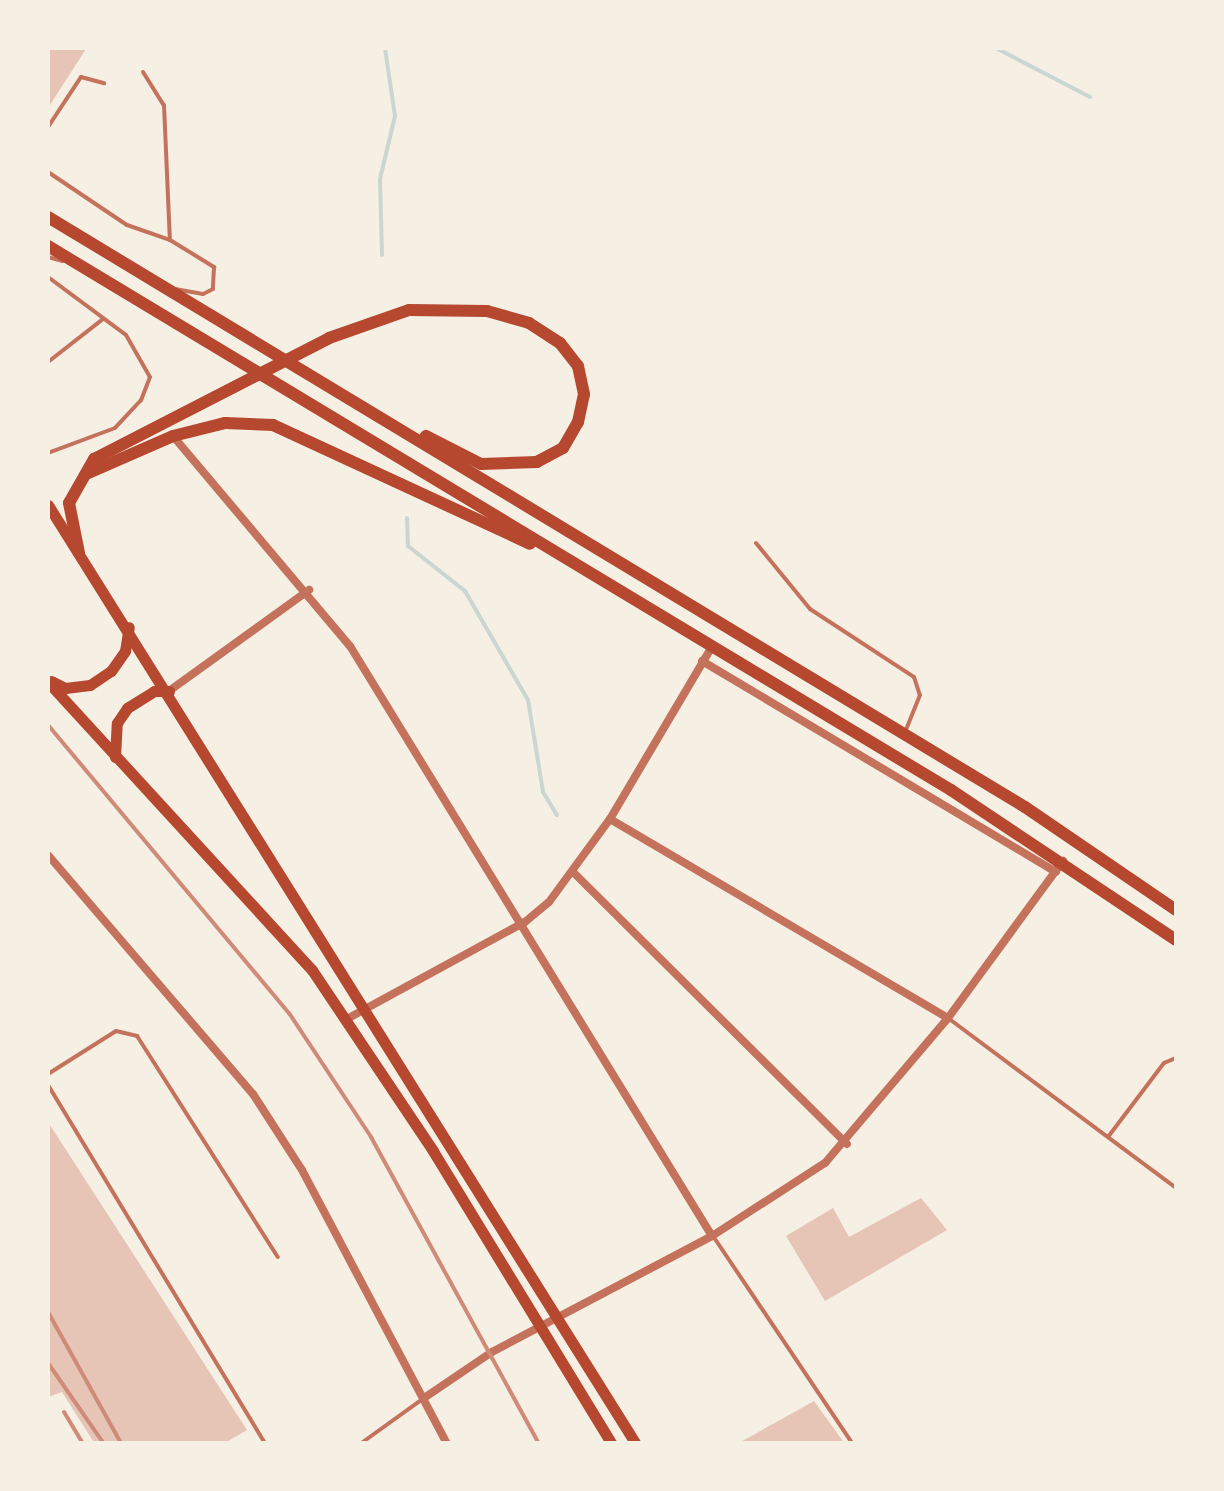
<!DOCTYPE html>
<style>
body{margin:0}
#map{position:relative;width:1224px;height:1491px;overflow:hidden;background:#f6efe4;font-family:"PT Sans Narrow",sans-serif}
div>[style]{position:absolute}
.stream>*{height:4px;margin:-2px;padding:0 2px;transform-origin:2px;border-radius:2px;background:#c9d6d2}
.building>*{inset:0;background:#e6c5b7}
.service>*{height:4px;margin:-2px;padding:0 2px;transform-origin:2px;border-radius:2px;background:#c5725c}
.minor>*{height:8px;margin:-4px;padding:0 4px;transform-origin:4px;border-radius:4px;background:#c5725c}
.primary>*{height:11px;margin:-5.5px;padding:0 5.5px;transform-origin:5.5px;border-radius:5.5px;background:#b5482f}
.trunk>*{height:12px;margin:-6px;padding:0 6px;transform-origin:6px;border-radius:6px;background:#b5482f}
.rail>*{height:4px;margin:-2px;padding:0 2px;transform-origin:2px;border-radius:2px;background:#cf8b77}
span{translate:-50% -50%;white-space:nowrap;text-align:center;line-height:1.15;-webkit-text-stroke:9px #f6efe4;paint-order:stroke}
.frame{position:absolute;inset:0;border:50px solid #f6efe4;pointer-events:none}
</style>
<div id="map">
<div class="stream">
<i style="left:996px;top:48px;width:106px;rotate:27.5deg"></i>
<i style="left:382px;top:255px;width:76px;rotate:-91.5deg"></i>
<i style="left:380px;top:179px;width:65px;rotate:-76.6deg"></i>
<i style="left:395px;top:116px;width:69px;rotate:-98.4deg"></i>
<i style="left:407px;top:518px;width:28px;rotate:88deg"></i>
<i style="left:408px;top:546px;width:73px;rotate:38.3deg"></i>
<i style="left:465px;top:591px;width:126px;rotate:60deg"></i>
<i style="left:528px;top:700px;width:93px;rotate:80.7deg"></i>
<i style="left:543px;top:792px;width:27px;rotate:59deg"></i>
</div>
<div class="building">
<i style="clip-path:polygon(48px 48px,86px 49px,48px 108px)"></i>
<i style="clip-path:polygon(48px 1122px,247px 1430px,223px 1444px,95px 1444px,62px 1392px,48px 1397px)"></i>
<i style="clip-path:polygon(921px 1198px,947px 1230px,825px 1301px,786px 1236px,833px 1208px,849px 1237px)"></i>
<i style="clip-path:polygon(814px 1401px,845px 1444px,737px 1444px)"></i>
</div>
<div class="service">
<i style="left:143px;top:72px;width:39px;rotate:58deg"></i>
<i style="left:164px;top:105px;width:135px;rotate:87.5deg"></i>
<i style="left:48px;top:127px;width:60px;rotate:-56.6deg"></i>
<i style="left:81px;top:77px;width:24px;rotate:15deg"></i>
<i style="left:48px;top:172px;width:95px;rotate:33.9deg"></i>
<i style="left:127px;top:225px;width:46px;rotate:19.2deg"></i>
<i style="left:170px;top:240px;width:52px;rotate:31.5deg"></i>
<i style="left:214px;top:267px;width:22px;rotate:93deg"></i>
<i style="left:213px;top:289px;width:11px;rotate:153deg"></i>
<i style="left:203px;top:294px;width:27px;rotate:-170deg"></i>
<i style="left:48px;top:257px;width:15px;rotate:16deg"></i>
<i style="left:48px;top:277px;width:97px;rotate:36.6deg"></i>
<i style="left:126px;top:335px;width:48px;rotate:60.3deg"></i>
<i style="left:150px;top:377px;width:25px;rotate:111deg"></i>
<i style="left:141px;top:400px;width:38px;rotate:133deg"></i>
<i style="left:115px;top:428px;width:72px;rotate:159.5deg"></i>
<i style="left:48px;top:362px;width:70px;rotate:-38deg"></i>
<i style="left:756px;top:543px;width:85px;rotate:50.7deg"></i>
<i style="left:810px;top:609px;width:124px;rotate:33.2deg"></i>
<i style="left:914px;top:677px;width:19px;rotate:72deg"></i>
<i style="left:920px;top:695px;width:38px;rotate:112deg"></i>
<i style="left:948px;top:1018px;width:284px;rotate:36.7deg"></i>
<i style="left:48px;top:1074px;width:80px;rotate:-32.3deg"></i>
<i style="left:116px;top:1031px;width:22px;rotate:13deg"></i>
<i style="left:137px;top:1036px;width:262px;rotate:57.5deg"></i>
<i style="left:48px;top:1085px;width:419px;rotate:58.8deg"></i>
<i style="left:1108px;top:1137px;width:93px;rotate:-52.9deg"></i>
<i style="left:1164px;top:1063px;width:13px;rotate:-23deg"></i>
<i style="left:713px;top:1236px;width:251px;rotate:56.1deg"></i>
<i style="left:360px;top:1444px;width:79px;rotate:-35.7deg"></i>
</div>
<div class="minor">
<i style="left:173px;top:436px;width:275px;rotate:49.9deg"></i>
<i style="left:350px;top:646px;width:692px;rotate:58.47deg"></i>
<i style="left:702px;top:661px;width:412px;rotate:30.8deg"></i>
<i style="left:169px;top:691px;width:173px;rotate:-35.8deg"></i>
<i style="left:610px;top:819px;width:392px;rotate:30.5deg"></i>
<i style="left:48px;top:855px;width:315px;rotate:49.4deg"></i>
<i style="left:253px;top:1094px;width:90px;rotate:57.2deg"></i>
<i style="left:302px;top:1170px;width:310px;rotate:62.1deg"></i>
<i style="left:573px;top:872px;width:386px;rotate:44.8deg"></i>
<i style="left:345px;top:1020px;width:205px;rotate:-28.6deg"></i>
<i style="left:525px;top:922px;width:31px;rotate:-40deg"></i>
<i style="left:549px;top:902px;width:103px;rotate:-53.7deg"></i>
<i style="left:610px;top:819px;width:202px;rotate:-59.4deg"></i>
<i style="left:424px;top:1398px;width:82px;rotate:-34.1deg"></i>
<i style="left:492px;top:1352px;width:249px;rotate:-27.8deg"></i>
<i style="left:712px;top:1236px;width:135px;rotate:-32.9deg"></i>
<i style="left:825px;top:1163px;width:190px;rotate:-49.7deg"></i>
<i style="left:948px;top:1018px;width:195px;rotate:-53.8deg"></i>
</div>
<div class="primary">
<i style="left:48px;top:505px;width:1108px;rotate:57.95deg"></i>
<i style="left:51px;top:681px;width:16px;rotate:27deg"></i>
<i style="left:65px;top:688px;width:25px;rotate:-7deg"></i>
<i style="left:90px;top:685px;width:25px;rotate:-34deg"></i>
<i style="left:111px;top:671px;width:24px;rotate:-55deg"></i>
<i style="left:125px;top:651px;width:24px;rotate:-81deg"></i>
<i style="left:48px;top:682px;width:391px;rotate:47.5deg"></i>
<i style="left:312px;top:970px;width:218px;rotate:56.2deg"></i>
<i style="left:433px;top:1151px;width:343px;rotate:58.6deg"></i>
<i style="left:115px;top:757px;width:34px;rotate:-87deg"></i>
<i style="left:117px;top:723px;width:18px;rotate:-56deg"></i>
<i style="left:127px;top:708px;width:32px;rotate:-32deg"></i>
<i style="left:154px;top:691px;width:15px"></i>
</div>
<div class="trunk">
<i style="left:48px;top:217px;width:1141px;rotate:31.13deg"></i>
<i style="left:1025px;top:807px;width:183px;rotate:34.3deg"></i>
<i style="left:48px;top:246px;width:1054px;rotate:31.07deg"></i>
<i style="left:951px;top:790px;width:270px;rotate:33.7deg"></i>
<i style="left:86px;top:474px;width:95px;rotate:-23.6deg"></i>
<i style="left:173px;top:436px;width:54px;rotate:-14deg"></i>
<i style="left:225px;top:423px;width:48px;rotate:2.4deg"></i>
<i style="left:273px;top:425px;width:283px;rotate:24.8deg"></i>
<i style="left:79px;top:553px;width:51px;rotate:-101.3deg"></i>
<i style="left:69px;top:503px;width:51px;rotate:-60.4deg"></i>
<i style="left:94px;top:459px;width:264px;rotate:-27.2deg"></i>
<i style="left:329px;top:338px;width:85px;rotate:-19.3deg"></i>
<i style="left:409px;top:310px;width:78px;rotate:0.7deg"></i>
<i style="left:487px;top:311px;width:44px;rotate:15.9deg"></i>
<i style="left:529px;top:323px;width:37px;rotate:33deg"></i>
<i style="left:560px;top:343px;width:29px;rotate:52deg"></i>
<i style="left:578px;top:366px;width:29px;rotate:78deg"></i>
<i style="left:584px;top:394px;width:29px;rotate:102deg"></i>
<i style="left:578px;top:422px;width:30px;rotate:120deg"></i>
<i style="left:563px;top:448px;width:30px;rotate:152deg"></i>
<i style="left:537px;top:462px;width:56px;rotate:178deg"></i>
<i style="left:481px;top:464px;width:62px;rotate:-153deg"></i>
</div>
<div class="rail">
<i style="left:48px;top:725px;width:376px;rotate:50.1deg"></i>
<i style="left:289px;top:1013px;width:149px;rotate:56.5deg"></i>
<i style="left:371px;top:1137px;width:350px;rotate:61.3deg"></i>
<i style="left:48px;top:1312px;width:150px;rotate:60.9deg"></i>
<i style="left:48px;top:1363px;width:98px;rotate:55.3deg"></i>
<i style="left:64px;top:1412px;width:37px;rotate:59deg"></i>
</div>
<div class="frame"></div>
</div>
